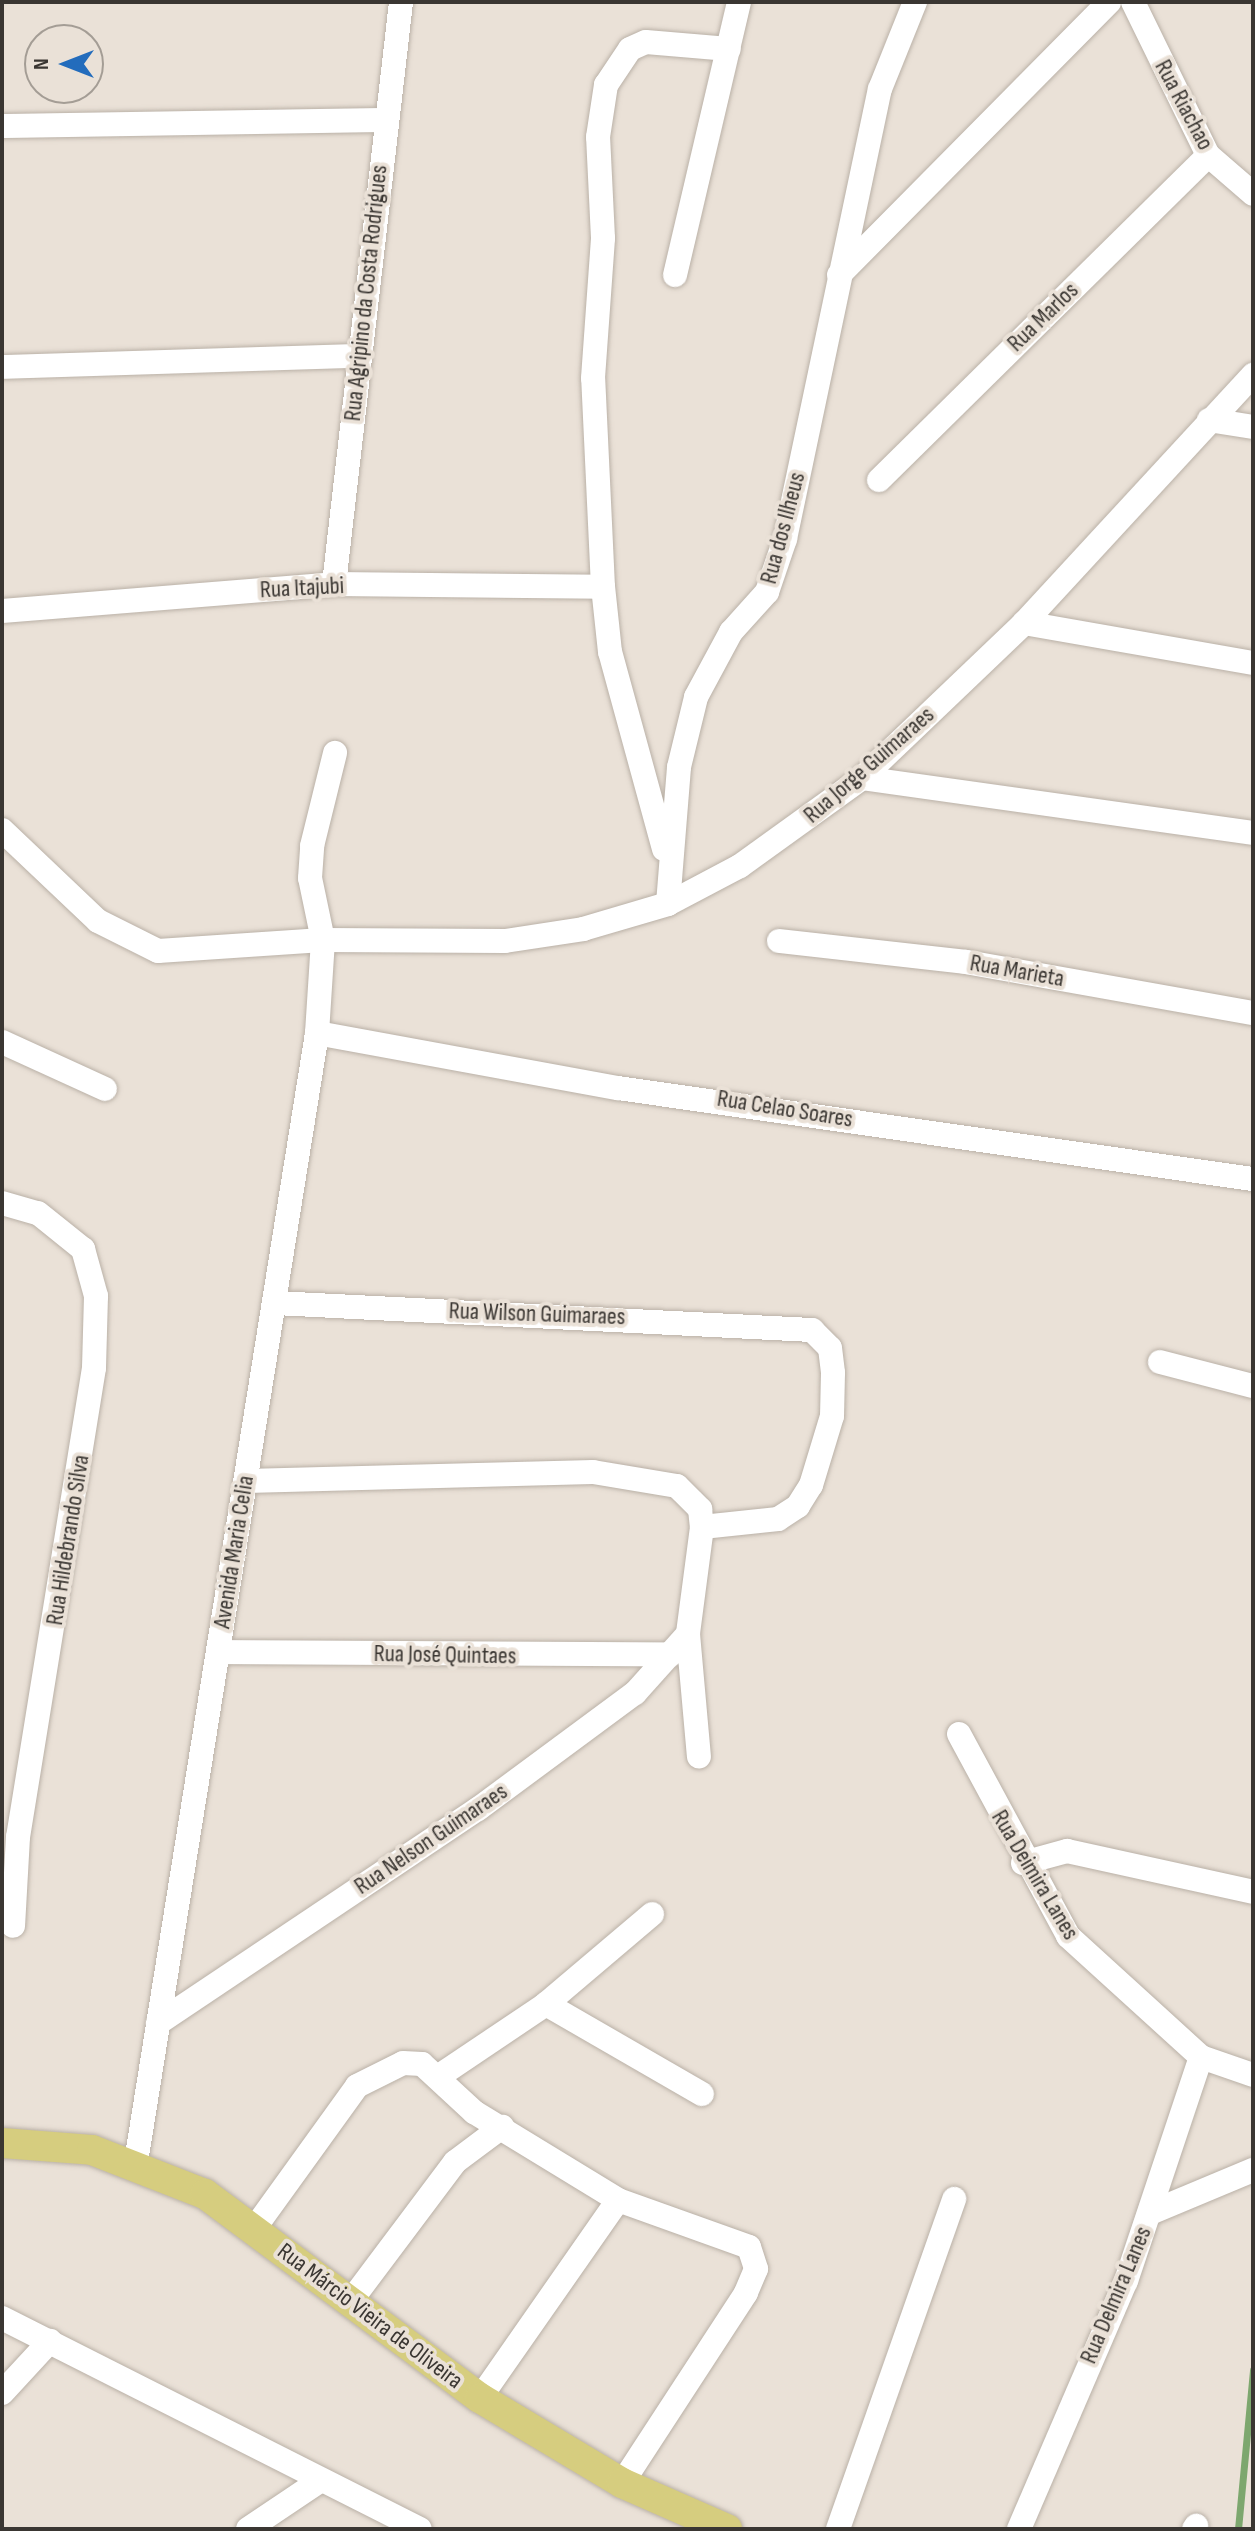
<!DOCTYPE html>
<meta charset="utf-8">
<style>
body{margin:0}
#map{position:relative;width:1255px;height:2531px;overflow:hidden;background:#eae1d7;font-family:"Sofia Sans Condensed",sans-serif}
div>[style]{position:absolute}
.stream>*{height:7px;margin:-3.5px;padding:0 3.5px;transform-origin:3.5px;border-radius:3.5px;background:#7da76e}
.roads{filter:drop-shadow(0 0 2px #bab1a7) drop-shadow(0 0 2px #bab1a7)}
.minor>*{height:24px;margin:-12px;padding:0 12px;transform-origin:12px;border-radius:12px;background:#fff}
.major>*{height:30px;margin:-15px;padding:0 15px;transform-origin:15px;border-radius:15px;background:#d6cd7f}
span{translate:-50% -50%;white-space:nowrap;text-align:center;line-height:1.15;-webkit-text-stroke:8px #eae1d7;paint-order:stroke}
.street-label{font-size:24px;color:#3a3632}
.frame{position:absolute;inset:0;border:4px solid #3a3632;pointer-events:none}
.north{position:absolute;left:24px;top:24px;width:80px;height:80px;box-sizing:border-box;background:#eae1d7;border:2px solid #a49d95;border-radius:50%;rotate:270deg;font-size:22px;font-weight:700;line-height:32px;text-align:center;color:#3a3632}
.north::after{content:'';display:block;margin:auto;width:28px;height:36px;background:#236cbc;clip-path:polygon(50% 0,100% 100%,50% 72%,0 100%)}
</style>
<div id="map">
<div class="stream">
<i style="left:1238px;top:2529px;width:160px;rotate:-84.6deg"></i>
</div>
<div class="roads">
<div class="minor">
<i style="left:1133px;top:2px;width:170px;rotate:63.9deg"></i>
<i style="left:1208px;top:155px;width:60px;rotate:40.9deg"></i>
<i style="left:2px;top:126px;width:383px;rotate:-0.9deg"></i>
<i style="left:675px;top:275px;width:280px;rotate:-76.8deg"></i>
<i style="left:839px;top:275px;width:384px;rotate:-45.3deg"></i>
<i style="left:2px;top:367px;width:358px;rotate:-1.8deg"></i>
<i style="left:1209px;top:420px;width:45px;rotate:9deg"></i>
<i style="left:879px;top:480px;width:462px;rotate:-44.6deg"></i>
<i style="left:334px;top:584px;width:586px;rotate:-83.43deg"></i>
<i style="left:2px;top:611px;width:333px;rotate:-4.6deg"></i>
<i style="left:334px;top:584px;width:269px;rotate:0.6deg"></i>
<i style="left:1024px;top:623px;width:232px;rotate:9.9deg"></i>
<i style="left:862px;top:778px;width:395px;rotate:8deg"></i>
<i style="left:2px;top:830px;width:132px;rotate:43.5deg"></i>
<i style="left:98px;top:921px;width:67px;rotate:26.6deg"></i>
<i style="left:158px;top:951px;width:165px;rotate:-3.8deg"></i>
<i style="left:323px;top:940px;width:182px;rotate:0.3deg"></i>
<i style="left:505px;top:941px;width:79px;rotate:-8.7deg"></i>
<i style="left:583px;top:929px;width:89px;rotate:-16.4deg"></i>
<i style="left:668px;top:904px;width:81px;rotate:-27.8deg"></i>
<i style="left:740px;top:866px;width:150px;rotate:-35.8deg"></i>
<i style="left:862px;top:778px;width:224px;rotate:-43.7deg"></i>
<i style="left:1024px;top:623px;width:338px;rotate:-47.3deg"></i>
<i style="left:664px;top:849px;width:204px;rotate:-105.3deg"></i>
<i style="left:610px;top:652px;width:65px;rotate:-96.1deg"></i>
<i style="left:603px;top:587px;width:209px;rotate:-92.7deg"></i>
<i style="left:593px;top:378px;width:140px;rotate:-85.9deg"></i>
<i style="left:603px;top:238px;width:101px;rotate:-92.8deg"></i>
<i style="left:598px;top:137px;width:53px;rotate:-81.3deg"></i>
<i style="left:606px;top:85px;width:43px;rotate:-56.3deg"></i>
<i style="left:630px;top:49px;width:17px;rotate:-24deg"></i>
<i style="left:646px;top:42px;width:83px;rotate:4.8deg"></i>
<i style="left:668px;top:904px;width:137px;rotate:-85.4deg"></i>
<i style="left:679px;top:767px;width:72px;rotate:-76.3deg"></i>
<i style="left:696px;top:697px;width:74px;rotate:-61.7deg"></i>
<i style="left:731px;top:632px;width:54px;rotate:-48deg"></i>
<i style="left:767px;top:592px;width:56px;rotate:-71.2deg"></i>
<i style="left:785px;top:539px;width:460px;rotate:-78.1deg"></i>
<i style="left:880px;top:89px;width:94px;rotate:-68.1deg"></i>
<i style="left:779px;top:941px;width:188px;rotate:6.4deg"></i>
<i style="left:966px;top:962px;width:291px;rotate:10.1deg"></i>
<i style="left:317px;top:1033px;width:306px;rotate:10.4deg"></i>
<i style="left:618px;top:1088px;width:641px;rotate:8.16deg"></i>
<i style="left:2px;top:1042px;width:113px;rotate:24.5deg"></i>
<i style="left:2px;top:1203px;width:37px;rotate:16deg"></i>
<i style="left:38px;top:1213px;width:58px;rotate:38.7deg"></i>
<i style="left:83px;top:1249px;width:49px;rotate:74.5deg"></i>
<i style="left:96px;top:1296px;width:72px;rotate:91.6deg"></i>
<i style="left:94px;top:1368px;width:475px;rotate:99.2deg"></i>
<i style="left:18px;top:1837px;width:89px;rotate:93.2deg"></i>
<i style="left:275px;top:1303px;width:538px;rotate:2.88deg"></i>
<i style="left:812px;top:1330px;width:25px;rotate:45deg"></i>
<i style="left:830px;top:1348px;width:25px;rotate:83deg"></i>
<i style="left:833px;top:1373px;width:43px;rotate:91.3deg"></i>
<i style="left:832px;top:1416px;width:72px;rotate:106.9deg"></i>
<i style="left:811px;top:1485px;width:25px;rotate:122deg"></i>
<i style="left:798px;top:1506px;width:24px;rotate:147deg"></i>
<i style="left:778px;top:1519px;width:76px;rotate:174deg"></i>
<i style="left:1160px;top:1362px;width:96px;rotate:14.5deg"></i>
<i style="left:246px;top:1481px;width:347px;rotate:-1.5deg"></i>
<i style="left:593px;top:1472px;width:85px;rotate:9.5deg"></i>
<i style="left:677px;top:1486px;width:33px;rotate:45deg"></i>
<i style="left:700px;top:1509px;width:18px;rotate:84deg"></i>
<i style="left:702px;top:1527px;width:108px;rotate:97.5deg"></i>
<i style="left:688px;top:1634px;width:123px;rotate:84.9deg"></i>
<i style="left:218px;top:1652px;width:453px;rotate:0.3deg"></i>
<i style="left:959px;top:1734px;width:230px;rotate:61.6deg"></i>
<i style="left:1068px;top:1936px;width:180px;rotate:42.3deg"></i>
<i style="left:1201px;top:2057px;width:55px;rotate:19.1deg"></i>
<i style="left:1023px;top:1863px;width:46px;rotate:-15.3deg"></i>
<i style="left:1067px;top:1851px;width:190px;rotate:12.4deg"></i>
<i style="left:546px;top:2004px;width:180px;rotate:30deg"></i>
<i style="left:158px;top:2023px;width:385px;rotate:-33.8deg"></i>
<i style="left:478px;top:1809px;width:195px;rotate:-36.5deg"></i>
<i style="left:635px;top:1693px;width:79px;rotate:-48.1deg"></i>
<i style="left:439px;top:2076px;width:129px;rotate:-33.9deg"></i>
<i style="left:546px;top:2004px;width:139px;rotate:-40.3deg"></i>
<i style="left:136px;top:2162px;width:1143px;rotate:-80.89deg"></i>
<i style="left:317px;top:1033px;width:93px;rotate:-86.3deg"></i>
<i style="left:323px;top:940px;width:63px;rotate:-101.8deg"></i>
<i style="left:310px;top:878px;width:32px;rotate:-86deg"></i>
<i style="left:312px;top:846px;width:96px;rotate:-76.1deg"></i>
<i style="left:1150px;top:2213px;width:112px;rotate:-22.7deg"></i>
<i style="left:254px;top:2229px;width:176px;rotate:-54.2deg"></i>
<i style="left:357px;top:2086px;width:51px;rotate:-26.6deg"></i>
<i style="left:403px;top:2063px;width:19px;rotate:3deg"></i>
<i style="left:422px;top:2064px;width:71px;rotate:42.7deg"></i>
<i style="left:474px;top:2112px;width:169px;rotate:31.4deg"></i>
<i style="left:618px;top:2200px;width:139px;rotate:19.7deg"></i>
<i style="left:749px;top:2247px;width:23px;rotate:72deg"></i>
<i style="left:756px;top:2269px;width:26px;rotate:113deg"></i>
<i style="left:746px;top:2293px;width:227px;rotate:123.1deg"></i>
<i style="left:350px;top:2302px;width:175px;rotate:-53.1deg"></i>
<i style="left:455px;top:2162px;width:59px;rotate:-36.7deg"></i>
<i style="left:2px;top:2318px;width:468px;rotate:26.8deg"></i>
<i style="left:2px;top:2393px;width:71px;rotate:-47.3deg"></i>
<i style="left:480px;top:2398px;width:241px;rotate:-55.1deg"></i>
<i style="left:248px;top:2529px;width:88px;rotate:-33.9deg"></i>
<i style="left:838px;top:2529px;width:350px;rotate:-70.6deg"></i>
<i style="left:1019px;top:2529px;width:270px;rotate:-66.7deg"></i>
<i style="left:1126px;top:2281px;width:236px;rotate:-71.5deg"></i>
<i style="left:1194px;top:2529px;width:4px;rotate:-56deg"></i>
</div>
<div class="major">
<i style="left:2px;top:2143px;width:90px;rotate:4.4deg"></i>
<i style="left:92px;top:2150px;width:121px;rotate:21.3deg"></i>
<i style="left:205px;top:2194px;width:342px;rotate:36.6deg"></i>
<i style="left:480px;top:2398px;width:165px;rotate:30.9deg"></i>
<i style="left:622px;top:2483px;width:115px;rotate:23.7deg"></i>
</div>
</div>
<div class="street-label">
<span style="left:1184px;top:105px;rotate:62deg">Rua Riachao</span>
<span style="left:366px;top:293px;rotate:-84deg">Rua Agripino da Costa Rodrigues</span>
<span style="left:1043px;top:317px;rotate:-44deg">Rua Marlos</span>
<span style="left:783px;top:528px;rotate:-75deg">Rua dos Ilheus</span>
<span style="left:302px;top:588px;rotate:-3deg">Rua Itajubi</span>
<span style="left:869px;top:765px;rotate:-41deg">Rua Jorge Guimaraes</span>
<span style="left:1017px;top:971px;rotate:10deg">Rua Marieta</span>
<span style="left:785px;top:1109px;rotate:9deg">Rua Celao Soares</span>
<span style="left:537px;top:1314px;rotate:2deg">Rua Wilson Guimaraes</span>
<span style="left:68px;top:1540px;rotate:-81deg">Rua Hildebrando Silva</span>
<span style="left:234px;top:1552px;rotate:-81deg">Avenida Maria Celia</span>
<span style="left:445px;top:1655px;rotate:1deg">Rua José Quintaes</span>
<span style="left:431px;top:1839px;rotate:-34deg">Rua Nelson Guimaraes</span>
<span style="left:1035px;top:1875px;rotate:59deg">Rua Deimira Lanes</span>
<span style="left:1116px;top:2295px;rotate:-67deg">Rua Delmira Lanes</span>
<span style="left:370px;top:2316px;rotate:37deg">Rua Márcio Vieira de Oliveira</span>
</div>
<div class="frame"></div>
<div class="north">N</div>
</div>
